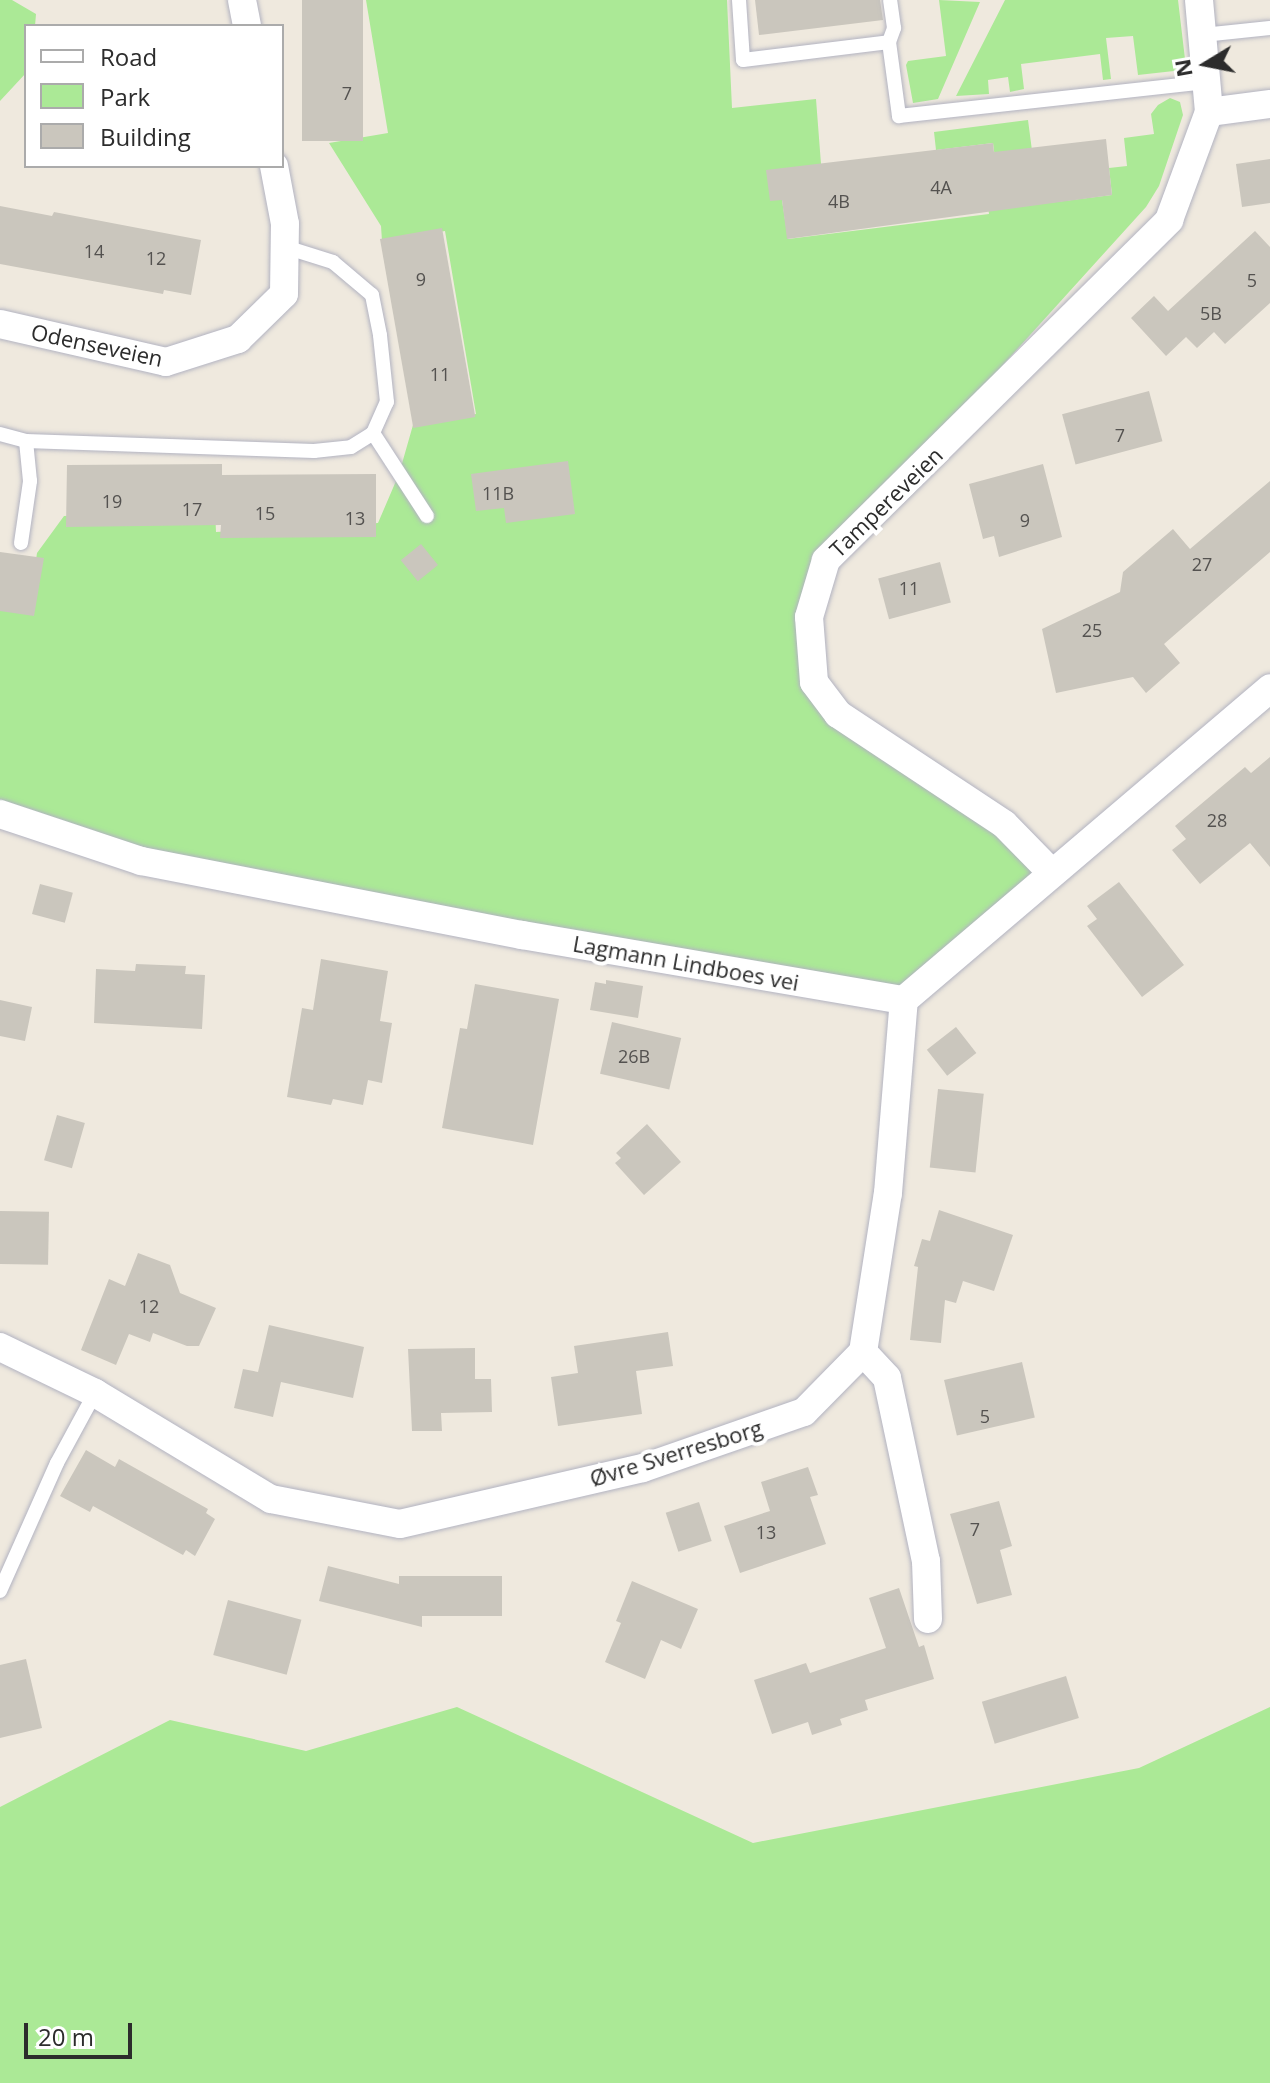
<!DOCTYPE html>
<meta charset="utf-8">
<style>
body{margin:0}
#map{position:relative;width:1270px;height:2083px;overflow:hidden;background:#efe9de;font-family:"Open Sans",sans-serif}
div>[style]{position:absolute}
.green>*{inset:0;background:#abe996}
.building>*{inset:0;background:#cac6bd;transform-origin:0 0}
.roads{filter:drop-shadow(0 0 2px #b2b3c1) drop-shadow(0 0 2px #b2b3c1)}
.lane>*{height:14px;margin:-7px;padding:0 7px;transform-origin:7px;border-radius:7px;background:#fff}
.street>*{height:28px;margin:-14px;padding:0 14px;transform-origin:14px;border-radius:14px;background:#fff}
span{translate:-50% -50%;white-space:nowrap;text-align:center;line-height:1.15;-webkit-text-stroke:8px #fff;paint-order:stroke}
.number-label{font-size:18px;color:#545250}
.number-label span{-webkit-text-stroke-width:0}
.street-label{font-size:22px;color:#2c2c2c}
.legend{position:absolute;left:24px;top:24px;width:260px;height:144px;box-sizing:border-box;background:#fff;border:2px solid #ababab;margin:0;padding:10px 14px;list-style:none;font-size:24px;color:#2c2c2c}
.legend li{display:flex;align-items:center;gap:16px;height:40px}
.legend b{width:40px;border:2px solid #ababab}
.north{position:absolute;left:1166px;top:24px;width:80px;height:80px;-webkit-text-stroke:6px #fff;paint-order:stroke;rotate:260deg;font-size:22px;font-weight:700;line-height:32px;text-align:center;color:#2c2c2c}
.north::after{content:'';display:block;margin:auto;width:28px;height:36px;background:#2c2c2c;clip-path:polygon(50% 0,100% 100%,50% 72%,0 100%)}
.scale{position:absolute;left:24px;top:2023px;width:108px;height:36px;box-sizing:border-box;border:4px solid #2c2c2c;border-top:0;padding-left:10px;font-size:24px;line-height:28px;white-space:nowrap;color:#2c2c2c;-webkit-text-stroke:6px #fff;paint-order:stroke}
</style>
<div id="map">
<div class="green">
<i style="clip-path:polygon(0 0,12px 0,36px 14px,35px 26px,26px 26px,26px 73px,0 101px)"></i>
<i style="clip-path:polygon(366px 0,727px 0,732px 108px,816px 99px,821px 164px,782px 200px,788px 239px,989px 214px,984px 175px,997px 173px,993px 143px,936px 150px,934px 132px,1028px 120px,1039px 204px,1112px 195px,1109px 168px,1127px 166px,1124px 138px,1154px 134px,1151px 114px,1158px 105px,1170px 98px,1180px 102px,1183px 115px,1159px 186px,1146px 207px,826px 560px,814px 682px,1051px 872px,904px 1000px,522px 935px,0 814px,0 610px,28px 614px,37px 553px,64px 516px,215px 508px,216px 532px,378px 523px,399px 474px,413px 425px,476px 414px,445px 231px,382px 241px,381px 226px,329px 143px,388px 133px)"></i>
<i style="clip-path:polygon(939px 0,980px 2px,938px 99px,913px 103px,906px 65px,908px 61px,946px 56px)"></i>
<i style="clip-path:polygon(1005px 0,1178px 0,1185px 59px,1181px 68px,1174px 71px,1138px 75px,1133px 36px,1106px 38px,1111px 79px,1103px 80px,1100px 54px,1021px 64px,1024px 89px,1010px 92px,1008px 77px,988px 80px,989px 94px,956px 96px)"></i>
<i style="clip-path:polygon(457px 1707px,753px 1843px,1139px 1768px,1270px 1707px,1270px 2083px,0 2083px,0 1807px,170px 1720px,306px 1751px)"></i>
</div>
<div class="building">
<i style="left:302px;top:0;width:61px;height:141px"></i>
<i style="clip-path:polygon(755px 0,880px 0,883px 20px,759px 35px)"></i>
<i style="clip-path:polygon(1106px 139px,1112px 195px,787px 239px,782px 200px,770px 201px,766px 170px,993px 143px,994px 152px)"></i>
<i style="clip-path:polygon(1270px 159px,1270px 203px,1242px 207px,1236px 164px)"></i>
<i style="clip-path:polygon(0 206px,52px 216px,54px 212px,201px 240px,191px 295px,164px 290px,163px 294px,0 264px)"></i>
<i style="left:442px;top:228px;width:192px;height:63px;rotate:80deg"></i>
<i style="clip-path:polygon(1255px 231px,1270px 247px,1270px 303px,1225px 344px,1214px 332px,1197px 348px,1186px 337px,1166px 356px,1131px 318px,1154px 296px,1168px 311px)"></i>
<i style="left:1149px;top:391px;width:52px;height:90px;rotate:75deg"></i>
<i style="clip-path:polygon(568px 461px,575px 514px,506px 523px,504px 508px,476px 511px,471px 474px)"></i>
<i style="clip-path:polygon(222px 464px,222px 475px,376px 474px,376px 537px,220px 538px,221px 525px,66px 527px,67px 465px)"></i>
<i style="clip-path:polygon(1043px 464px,1062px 537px,999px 557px,994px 536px,983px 539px,969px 484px)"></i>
<i style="clip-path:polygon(1270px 481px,1270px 552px,1164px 644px,1180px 663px,1146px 693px,1133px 677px,1056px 693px,1042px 629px,1120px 592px,1123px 572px,1173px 529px,1190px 549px)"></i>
<i style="left:421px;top:544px;width:27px;height:26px;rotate:51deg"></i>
<i style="clip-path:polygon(0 552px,44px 558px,34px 616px,0 611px)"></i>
<i style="left:940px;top:562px;width:42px;height:64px;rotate:75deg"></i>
<i style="clip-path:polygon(1270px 757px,1270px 867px,1250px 843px,1200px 884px,1172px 850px,1186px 839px,1175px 826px,1245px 767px,1251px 773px)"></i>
<i style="clip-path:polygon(1119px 882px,1184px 965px,1142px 997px,1087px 926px,1097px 919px,1087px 906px)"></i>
<i style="left:40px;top:884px;width:34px;height:31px;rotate:15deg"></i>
<i style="clip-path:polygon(321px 959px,388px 971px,380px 1021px,392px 1023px,382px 1083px,368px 1080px,363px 1105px,333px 1099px,331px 1105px,287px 1097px,302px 1008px,313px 1010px)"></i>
<i style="clip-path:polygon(136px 964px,186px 966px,185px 974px,205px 975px,202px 1029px,94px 1023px,96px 969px,135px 971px)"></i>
<i style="clip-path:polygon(606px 980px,643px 986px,638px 1018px,590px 1010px,595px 982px,606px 984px)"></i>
<i style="clip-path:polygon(475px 984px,559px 999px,533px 1145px,442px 1128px,460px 1028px,467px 1029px)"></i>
<i style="clip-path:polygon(0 1000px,32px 1007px,25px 1041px,0 1036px)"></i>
<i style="left:612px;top:1022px;width:71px;height:53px;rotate:13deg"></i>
<i style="left:956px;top:1027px;width:33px;height:37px;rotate:52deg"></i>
<i style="left:938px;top:1089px;width:46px;height:79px;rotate:6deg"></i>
<i style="left:57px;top:1115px;width:29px;height:47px;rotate:16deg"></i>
<i style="clip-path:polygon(647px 1124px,681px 1162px,644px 1195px,615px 1163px,621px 1158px,616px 1153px)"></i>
<i style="clip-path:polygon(939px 1210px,1013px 1235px,994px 1291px,963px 1281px,956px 1303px,945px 1300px,941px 1343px,910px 1340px,918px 1267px,914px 1266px,922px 1239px,930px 1241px)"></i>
<i style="left:0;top:1211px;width:49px;height:53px;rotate:1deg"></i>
<i style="clip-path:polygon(138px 1253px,170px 1265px,180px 1293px,216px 1308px,199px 1346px,187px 1346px,153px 1333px,150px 1342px,129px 1334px,116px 1365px,81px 1350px,109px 1279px,125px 1286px)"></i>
<i style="clip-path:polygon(269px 1325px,364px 1347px,353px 1398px,281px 1382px,273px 1417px,234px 1408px,243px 1369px,258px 1372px)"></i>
<i style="clip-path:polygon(668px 1332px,673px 1366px,636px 1371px,642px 1414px,558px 1426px,551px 1377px,578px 1373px,574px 1346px)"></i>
<i style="clip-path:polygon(475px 1348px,475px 1379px,491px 1379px,492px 1412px,441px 1413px,442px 1431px,412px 1431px,408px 1349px)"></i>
<i style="left:1022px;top:1362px;width:57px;height:80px;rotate:77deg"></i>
<i style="clip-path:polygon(86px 1450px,115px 1467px,119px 1459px,208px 1509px,206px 1513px,215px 1519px,195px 1556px,186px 1550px,183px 1555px,93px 1506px,90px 1512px,60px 1496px)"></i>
<i style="clip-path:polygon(808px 1467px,818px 1495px,810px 1497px,826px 1544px,740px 1573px,724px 1526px,770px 1511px,761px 1482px)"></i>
<i style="clip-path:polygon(999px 1501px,1012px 1546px,1000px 1550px,1012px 1595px,977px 1604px,950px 1514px)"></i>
<i style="left:699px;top:1502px;width:41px;height:35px;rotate:72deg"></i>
<i style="clip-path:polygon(328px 1566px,399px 1584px,399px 1576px,502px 1576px,502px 1616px,422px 1616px,422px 1627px,319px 1601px)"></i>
<i style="clip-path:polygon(632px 1581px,698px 1609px,681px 1649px,661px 1640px,645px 1679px,605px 1662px,621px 1623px,616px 1621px)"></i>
<i style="clip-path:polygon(899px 1588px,919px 1647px,924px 1645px,934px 1679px,865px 1700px,868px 1710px,840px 1719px,842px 1725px,812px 1735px,808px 1722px,772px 1734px,754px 1680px,806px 1663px,810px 1673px,886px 1648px,869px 1598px)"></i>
<i style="left:228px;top:1600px;width:76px;height:57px;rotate:15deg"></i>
<i style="clip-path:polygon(26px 1659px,42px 1728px,0 1738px,0 1665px)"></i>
<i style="left:1066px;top:1676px;width:44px;height:88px;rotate:73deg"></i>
</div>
<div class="roads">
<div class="lane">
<i style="left:739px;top:0;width:60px;rotate:86.2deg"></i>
<i style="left:743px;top:60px;width:147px;rotate:-7deg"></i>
<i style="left:889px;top:42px;width:75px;rotate:82.3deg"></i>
<i style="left:899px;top:116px;width:311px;rotate:-6.3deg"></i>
<i style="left:1203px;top:35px;width:67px;rotate:-6deg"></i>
<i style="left:889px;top:42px;width:15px;rotate:-70deg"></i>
<i style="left:894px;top:28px;width:28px;rotate:-98deg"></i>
<i style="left:373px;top:433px;width:99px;rotate:57deg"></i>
<i style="left:0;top:434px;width:27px;rotate:15deg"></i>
<i style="left:26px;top:441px;width:288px;rotate:2deg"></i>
<i style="left:314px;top:451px;width:37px;rotate:-6deg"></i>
<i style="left:351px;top:447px;width:26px;rotate:-32deg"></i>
<i style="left:373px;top:433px;width:34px;rotate:-66deg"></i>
<i style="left:387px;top:402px;width:67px;rotate:-96deg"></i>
<i style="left:380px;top:335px;width:41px;rotate:-101.3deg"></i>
<i style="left:372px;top:295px;width:51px;rotate:-139.8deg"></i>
<i style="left:333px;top:262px;width:50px;rotate:-162.6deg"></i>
<i style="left:21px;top:543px;width:63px;rotate:-81.7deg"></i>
<i style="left:30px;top:481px;width:40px;rotate:-95.7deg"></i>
<i style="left:0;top:1591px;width:140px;rotate:-66deg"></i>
<i style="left:57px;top:1463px;width:80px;rotate:-61.5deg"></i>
</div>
<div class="street">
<i style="left:242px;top:0;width:26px;rotate:79deg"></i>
<i style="left:1209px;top:112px;width:62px;rotate:-7.5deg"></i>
<i style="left:0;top:324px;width:170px;rotate:12.9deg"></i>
<i style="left:166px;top:362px;width:76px;rotate:-17.7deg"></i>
<i style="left:238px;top:339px;width:64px;rotate:-44.4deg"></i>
<i style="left:284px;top:294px;width:70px;rotate:-89.2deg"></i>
<i style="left:285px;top:224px;width:59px;rotate:-100.7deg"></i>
<i style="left:0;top:814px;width:149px;rotate:18.4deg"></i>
<i style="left:141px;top:861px;width:388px;rotate:11deg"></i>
<i style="left:522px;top:935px;width:387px;rotate:9.7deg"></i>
<i style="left:904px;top:1000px;width:481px;rotate:-40.4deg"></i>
<i style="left:1051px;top:872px;width:67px;rotate:-134.4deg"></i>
<i style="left:1004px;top:824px;width:199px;rotate:-146.5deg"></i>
<i style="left:838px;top:714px;width:40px;rotate:-127deg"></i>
<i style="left:814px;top:682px;width:65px;rotate:-94.4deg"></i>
<i style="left:809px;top:617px;width:59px;rotate:-73.4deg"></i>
<i style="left:826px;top:560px;width:483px;rotate:-44.7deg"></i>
<i style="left:1169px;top:220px;width:115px;rotate:-69.7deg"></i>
<i style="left:1209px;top:112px;width:112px;rotate:-95.1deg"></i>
<i style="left:0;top:1347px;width:106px;rotate:25.8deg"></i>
<i style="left:95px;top:1393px;width:205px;rotate:31.1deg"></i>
<i style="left:271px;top:1499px;width:131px;rotate:11deg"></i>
<i style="left:400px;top:1524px;width:249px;rotate:-13deg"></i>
<i style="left:643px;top:1468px;width:170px;rotate:-19.2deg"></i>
<i style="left:804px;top:1412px;width:84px;rotate:-45.5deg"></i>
<i style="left:863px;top:1352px;width:161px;rotate:-81.1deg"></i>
<i style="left:888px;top:1193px;width:194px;rotate:-85.3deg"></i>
<i style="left:863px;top:1352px;width:35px;rotate:47deg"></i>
<i style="left:887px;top:1378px;width:187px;rotate:78deg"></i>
<i style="left:926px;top:1561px;width:58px;rotate:88deg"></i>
</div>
</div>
<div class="number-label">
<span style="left:347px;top:93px">7</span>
<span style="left:941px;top:187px">4A</span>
<span style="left:839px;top:201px">4B</span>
<span style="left:94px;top:251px">14</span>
<span style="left:156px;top:258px">12</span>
<span style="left:421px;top:279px">9</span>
<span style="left:1252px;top:280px">5</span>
<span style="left:1211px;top:313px">5B</span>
<span style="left:440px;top:374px">11</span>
<span style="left:1120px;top:435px">7</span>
<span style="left:498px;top:493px">11B</span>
<span style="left:112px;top:501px">19</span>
<span style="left:192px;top:509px">17</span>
<span style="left:265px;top:513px">15</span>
<span style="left:355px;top:518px">13</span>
<span style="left:1025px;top:520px">9</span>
<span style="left:1202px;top:564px">27</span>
<span style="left:909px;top:588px">11</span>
<span style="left:1092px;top:630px">25</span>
<span style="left:1217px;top:820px">28</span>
<span style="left:634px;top:1056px">26B</span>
<span style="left:149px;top:1306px">12</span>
<span style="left:985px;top:1416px">5</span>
<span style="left:975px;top:1529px">7</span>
<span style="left:766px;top:1532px">13</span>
</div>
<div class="street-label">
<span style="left:97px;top:345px;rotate:12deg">Odenseveien</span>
<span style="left:886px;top:502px;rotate:-44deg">Tampereveien</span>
<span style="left:686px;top:963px;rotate:10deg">Lagmann Lindboes vei</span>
<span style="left:676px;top:1453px;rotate:-17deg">Øvre Sverresborg</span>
</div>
<ul class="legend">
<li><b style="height:10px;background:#fff"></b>Road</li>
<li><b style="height:22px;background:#abe996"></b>Park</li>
<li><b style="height:22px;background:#cac6bd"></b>Building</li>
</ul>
<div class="north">N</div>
<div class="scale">20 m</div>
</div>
